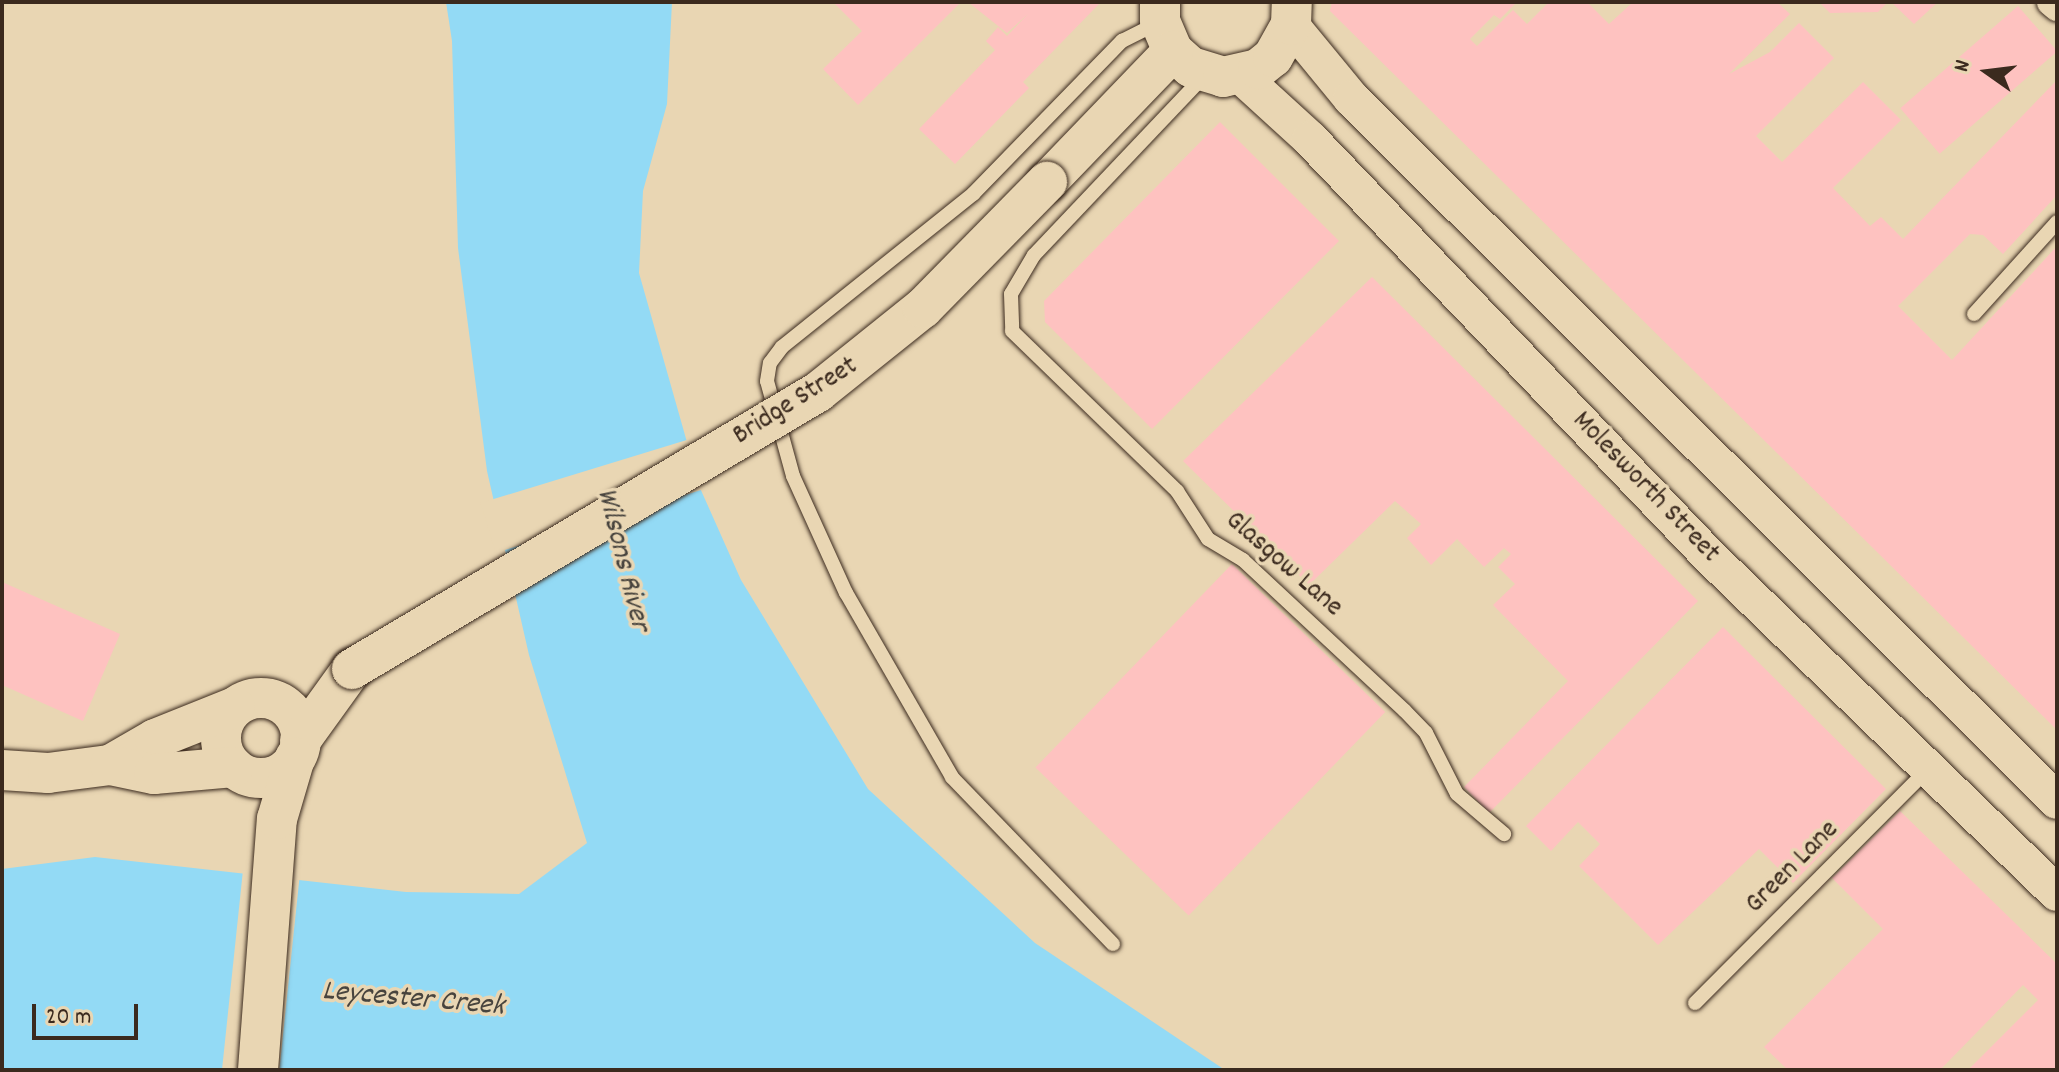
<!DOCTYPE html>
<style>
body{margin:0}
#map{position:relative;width:2059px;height:1072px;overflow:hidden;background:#e9d6b3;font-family:Dekko,sans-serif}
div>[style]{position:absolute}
.water>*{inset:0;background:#93daf5}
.pier>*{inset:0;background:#e9d6b3;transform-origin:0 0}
.building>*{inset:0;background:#fec2c0;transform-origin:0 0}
.roads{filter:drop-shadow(0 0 2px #3b2a1e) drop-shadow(0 0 2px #3b2a1e)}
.service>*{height:14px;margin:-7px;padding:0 7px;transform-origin:7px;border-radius:7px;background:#e9d6b3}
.minor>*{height:28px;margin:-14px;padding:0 14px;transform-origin:14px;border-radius:14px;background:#e9d6b3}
.tertiary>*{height:36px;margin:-18px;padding:0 18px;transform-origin:18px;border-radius:18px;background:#e9d6b3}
.secondary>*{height:40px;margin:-20px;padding:0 20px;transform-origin:20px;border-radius:20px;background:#e9d6b3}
.secondary>.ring{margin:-20px;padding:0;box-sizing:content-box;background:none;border:40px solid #e9d6b3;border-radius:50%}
.bridges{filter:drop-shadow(0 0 2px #3b2a1e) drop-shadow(0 0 2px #3b2a1e)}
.secondary-bridge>*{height:40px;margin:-20px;padding:0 20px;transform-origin:20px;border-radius:20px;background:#e9d6b3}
span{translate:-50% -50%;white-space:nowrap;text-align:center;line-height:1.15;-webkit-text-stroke:7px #e9d6b3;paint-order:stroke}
.street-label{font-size:28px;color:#3b2a1e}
.water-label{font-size:30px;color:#48443e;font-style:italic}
.frame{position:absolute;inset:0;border:4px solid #3b2a1e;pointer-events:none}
.north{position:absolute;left:1947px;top:32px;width:80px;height:80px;-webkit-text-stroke:6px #e9d6b3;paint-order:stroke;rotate:284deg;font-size:22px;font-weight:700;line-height:32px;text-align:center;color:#3b2a1e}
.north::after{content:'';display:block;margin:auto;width:28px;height:36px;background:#3b2a1e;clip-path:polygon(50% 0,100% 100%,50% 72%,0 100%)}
.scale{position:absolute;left:32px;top:1004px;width:106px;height:36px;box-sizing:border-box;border:4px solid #3b2a1e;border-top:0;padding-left:10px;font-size:24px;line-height:28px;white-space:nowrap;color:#3b2a1e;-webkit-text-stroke:6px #e9d6b3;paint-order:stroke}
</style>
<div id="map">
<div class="water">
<i style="clip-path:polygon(446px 2px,672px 2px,667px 104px,643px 191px,639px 273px,700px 488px,741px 580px,868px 789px,1035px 943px,1225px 1070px,2px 1070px,2px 869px,95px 857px,406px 892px,519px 894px,587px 843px,529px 655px,487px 471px,458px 248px,452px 41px)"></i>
</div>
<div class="pier">
<i style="left:690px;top:439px;width:52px;height:219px;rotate:73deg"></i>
<i style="left:243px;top:870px;width:57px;height:201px;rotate:6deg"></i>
</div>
<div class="building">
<i style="clip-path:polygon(833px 2px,961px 2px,858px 105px,823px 69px,862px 31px)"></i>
<i style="clip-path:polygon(968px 2px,1099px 4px,1023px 82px,1029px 88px,955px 164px,919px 129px,995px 50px,986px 41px,998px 27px,1007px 36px,1028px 14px,1007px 33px)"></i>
<i style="clip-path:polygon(1332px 2px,1517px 2px,1500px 19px,1494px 15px,1470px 39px,1477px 46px,1513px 10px,1527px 24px,1549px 2px,1587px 2px,1609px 24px,1633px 2px,1777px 2px,1790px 14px,1729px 74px,1770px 52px,1799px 23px,1834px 58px,1756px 136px,1782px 162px,1863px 82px,1901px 120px,1833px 188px,1870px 226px,1881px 217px,1903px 239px,2057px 80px,2057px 195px,2003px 254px,1983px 235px,1970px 234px,1898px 306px,1952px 360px,2057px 246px,2057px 730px,1330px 11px)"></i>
<i style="clip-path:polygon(1819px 2px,1888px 2px,1878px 12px,1830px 13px)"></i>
<i style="clip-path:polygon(1891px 2px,1938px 2px,1914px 24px)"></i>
<i style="left:2018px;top:6px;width:60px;height:156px;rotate:49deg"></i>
<i style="clip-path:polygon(1220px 122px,1339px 241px,1152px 429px,1045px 322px,1044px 301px)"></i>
<i style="clip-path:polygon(1372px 277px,1698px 601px,1489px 813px,1464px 787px,1568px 681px,1493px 605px,1515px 584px,1498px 567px,1511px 554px,1504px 548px,1484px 567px,1457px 539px,1431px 565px,1407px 538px,1421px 524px,1395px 501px,1309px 585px,1183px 461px)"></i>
<i style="left:1232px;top:564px;width:213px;height:283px;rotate:44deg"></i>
<i style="clip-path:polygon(2px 582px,120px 634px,83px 721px,2px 685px)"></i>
<i style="clip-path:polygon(1723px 627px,1886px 789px,1793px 883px,1759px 849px,1658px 945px,1579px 866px,1600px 844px,1578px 822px,1551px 851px,1526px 826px)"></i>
<i style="clip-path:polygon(1900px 811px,2057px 964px,2057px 1070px,1968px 1070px,2038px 1000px,2023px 985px,1940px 1070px,1788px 1070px,1764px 1047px,1883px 929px,1832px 878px)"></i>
</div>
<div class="roads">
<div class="service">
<i style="left:1204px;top:76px;width:247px;rotate:133.5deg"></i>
<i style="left:1034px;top:255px;width:45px;rotate:120.5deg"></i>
<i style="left:1011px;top:294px;width:37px;rotate:88deg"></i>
<i style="left:1012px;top:331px;width:230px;rotate:44.1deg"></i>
<i style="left:1177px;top:491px;width:57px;rotate:57.1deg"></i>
<i style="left:1208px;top:539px;width:41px;rotate:31deg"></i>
<i style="left:1243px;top:560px;width:221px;rotate:43deg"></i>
<i style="left:1405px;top:711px;width:30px;rotate:46deg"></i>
<i style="left:1426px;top:733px;width:68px;rotate:63.1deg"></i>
<i style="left:1457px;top:794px;width:62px;rotate:40.4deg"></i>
<i style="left:1974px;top:314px;width:124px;rotate:-47.9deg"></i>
<i style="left:1113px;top:944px;width:232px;rotate:-134deg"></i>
<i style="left:952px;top:777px;width:212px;rotate:-119.9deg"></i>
<i style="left:846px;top:593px;width:128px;rotate:-114.4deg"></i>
<i style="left:793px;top:476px;width:98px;rotate:-105.3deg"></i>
<i style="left:767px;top:381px;width:18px;rotate:-81deg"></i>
<i style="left:770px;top:363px;width:20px;rotate:-53deg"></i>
<i style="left:782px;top:347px;width:245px;rotate:-38.7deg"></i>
<i style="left:973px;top:194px;width:214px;rotate:-45.8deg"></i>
<i style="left:1122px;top:41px;width:40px;rotate:-26.6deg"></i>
<i style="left:1695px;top:1003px;width:330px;rotate:-45.1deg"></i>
</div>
<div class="minor">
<i style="left:2051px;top:2px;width:8px;rotate:40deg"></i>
</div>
<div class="tertiary">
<i style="left:1291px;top:25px;width:94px;rotate:50.6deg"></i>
<i style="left:1351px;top:98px;width:996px;rotate:44.88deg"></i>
<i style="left:1240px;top:75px;width:95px;rotate:42.4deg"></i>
<i style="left:1310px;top:139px;width:577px;rotate:46.26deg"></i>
<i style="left:1709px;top:556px;width:484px;rotate:44.1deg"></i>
</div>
<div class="secondary">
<i style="left:1160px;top:2px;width:19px;rotate:90deg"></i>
<i style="left:1160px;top:21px;width:33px;rotate:67deg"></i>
<i style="left:1173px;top:51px;width:24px;rotate:42deg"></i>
<i style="left:1191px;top:67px;width:34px;rotate:17deg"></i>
<i style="left:1223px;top:77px;width:36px;rotate:-13deg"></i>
<i style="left:1258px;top:69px;width:19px;rotate:-39deg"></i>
<i style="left:1273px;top:57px;width:37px;rotate:-61deg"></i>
<i style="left:1291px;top:25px;width:23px;rotate:-88deg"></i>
<i style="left:1047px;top:182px;width:182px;rotate:-46.1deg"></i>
<i class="ring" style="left:221px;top:698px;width:40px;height:40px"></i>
<i style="left:300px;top:741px;width:89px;rotate:-54.2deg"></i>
<i style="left:110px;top:765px;width:52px;rotate:-30deg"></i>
<i style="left:155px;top:739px;width:86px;rotate:-21.8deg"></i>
<i style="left:2px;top:770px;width:46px;rotate:3.7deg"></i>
<i style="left:48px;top:773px;width:63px;rotate:-7.4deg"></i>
<i style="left:110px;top:765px;width:45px;rotate:11.6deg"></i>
<i style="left:154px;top:774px;width:80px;rotate:-5deg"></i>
<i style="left:258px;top:1070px;width:252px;rotate:-85.7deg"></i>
<i style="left:277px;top:819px;width:64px;rotate:-73.6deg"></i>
</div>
</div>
<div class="bridges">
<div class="secondary-bridge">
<i style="left:352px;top:669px;width:542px;rotate:-30.73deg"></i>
<i style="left:818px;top:392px;width:134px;rotate:-38.7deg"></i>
<i style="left:923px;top:308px;width:177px;rotate:-45.5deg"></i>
</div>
</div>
<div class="street-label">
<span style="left:796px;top:402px;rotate:-32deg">Bridge Street</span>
<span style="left:1645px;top:488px;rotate:46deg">Molesworth Street</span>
<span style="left:1283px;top:565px;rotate:41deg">Glasgow Lane</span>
<span style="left:1793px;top:868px;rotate:-45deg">Green Lane</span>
</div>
<div class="water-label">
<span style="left:621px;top:560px;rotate:76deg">Wilsons River</span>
<span style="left:413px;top:1001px;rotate:5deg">Leycester Creek</span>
</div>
<div class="frame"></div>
<div class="north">N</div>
<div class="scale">20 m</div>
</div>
